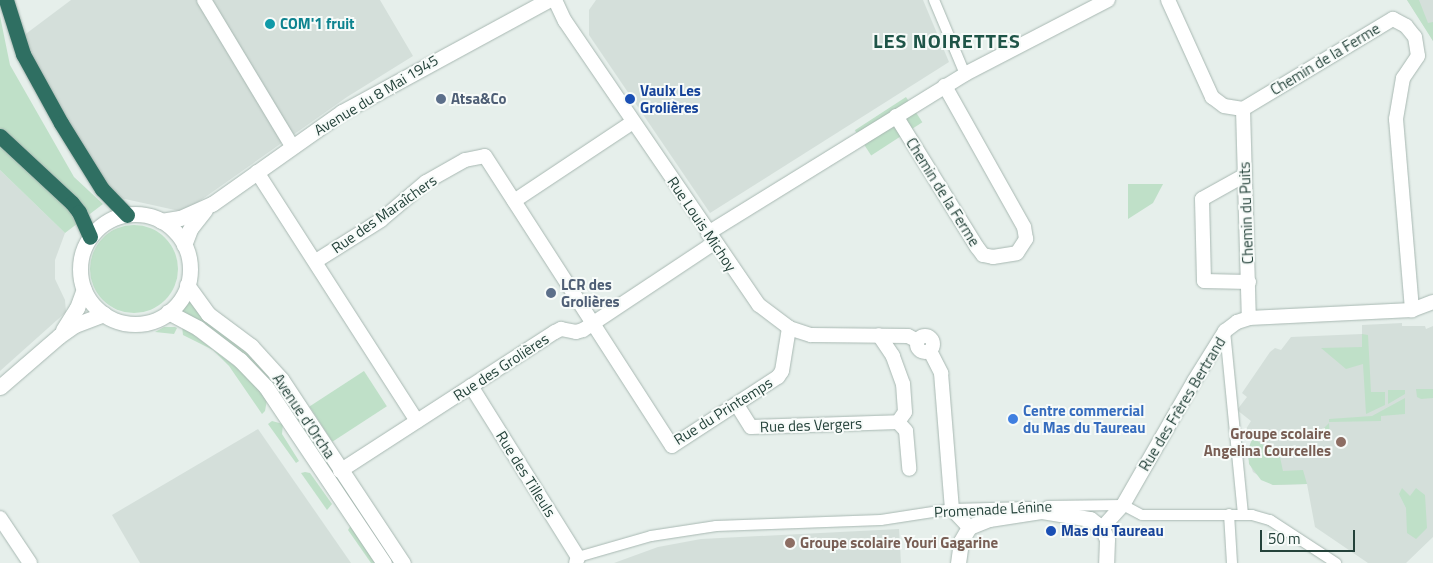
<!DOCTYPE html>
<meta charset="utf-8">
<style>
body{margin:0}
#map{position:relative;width:1433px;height:563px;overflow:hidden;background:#e6efeb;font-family:"Titillium Web",sans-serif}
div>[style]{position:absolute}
.built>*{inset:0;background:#d4dfda}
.green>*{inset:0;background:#bfe0c8;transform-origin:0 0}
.round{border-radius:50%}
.roads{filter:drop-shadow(0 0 1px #a8b8b2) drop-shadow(0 0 1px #a8b8b2)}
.pedestrian>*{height:10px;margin:-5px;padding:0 5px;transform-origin:5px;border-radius:5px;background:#fff}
.minor>*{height:14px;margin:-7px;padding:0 7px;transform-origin:7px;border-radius:7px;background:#fff}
.minor>.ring{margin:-7px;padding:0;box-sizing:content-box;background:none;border:14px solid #fff;border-radius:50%}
.tertiary>*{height:15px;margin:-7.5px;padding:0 7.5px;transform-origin:7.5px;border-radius:7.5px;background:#fff}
.secondary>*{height:15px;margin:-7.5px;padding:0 7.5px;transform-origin:7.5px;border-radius:7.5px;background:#fff}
.secondary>.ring{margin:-7.5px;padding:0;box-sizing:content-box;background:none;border:15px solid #fff;border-radius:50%}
.motorway>*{height:15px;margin:-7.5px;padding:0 7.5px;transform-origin:7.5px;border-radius:7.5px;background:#2f6f62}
.dots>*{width:14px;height:14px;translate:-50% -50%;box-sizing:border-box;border:2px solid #f7fbf9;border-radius:50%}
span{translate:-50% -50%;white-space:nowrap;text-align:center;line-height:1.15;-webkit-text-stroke:4px #f7fbf9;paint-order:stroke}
.culture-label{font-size:15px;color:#0d838f;font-weight:700}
.left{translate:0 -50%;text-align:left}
.street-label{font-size:15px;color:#24423a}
.transit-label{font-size:15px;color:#164399;font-weight:700}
.service-label{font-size:15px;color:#4e5e75;font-weight:700}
.shop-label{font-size:15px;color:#366cbe;font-weight:700}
.education-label{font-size:15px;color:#785e54;font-weight:700}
.right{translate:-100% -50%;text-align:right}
.district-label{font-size:20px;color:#1f5548;font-weight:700;letter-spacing:1px}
.scale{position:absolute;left:1260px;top:530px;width:95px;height:22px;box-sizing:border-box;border:2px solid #24423a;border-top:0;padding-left:6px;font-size:15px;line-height:18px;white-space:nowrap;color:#24423a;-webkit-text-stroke:4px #f7fbf9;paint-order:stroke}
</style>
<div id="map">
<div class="built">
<i style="clip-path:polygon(71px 0,380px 0,413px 56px,347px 97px,184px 212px,116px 197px,35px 67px,23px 36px)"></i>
<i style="clip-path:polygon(596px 0,923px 0,949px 62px,710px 213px,589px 35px,589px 10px)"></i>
<i style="clip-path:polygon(1407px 0,1433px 0,1433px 41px,1427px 31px)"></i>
<i style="clip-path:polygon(0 170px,65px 233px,55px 260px,55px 279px,65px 300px,66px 312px,0 371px)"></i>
<i style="clip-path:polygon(1402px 323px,1402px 326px,1425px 326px,1426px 329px,1433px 326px,1433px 537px,1406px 563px,1368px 563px,1315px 527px,1307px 484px,1273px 485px,1253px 472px,1247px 455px,1253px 435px,1246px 429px,1251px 421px,1237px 410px,1247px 397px,1242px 393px,1270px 352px,1275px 348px,1281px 350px,1291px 337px,1362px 334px,1362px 325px)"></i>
<i style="clip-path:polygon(258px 429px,351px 563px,140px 563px,112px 515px)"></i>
<i style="clip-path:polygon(899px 529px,901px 563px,614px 563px,658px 547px,701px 539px)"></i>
</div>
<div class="green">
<i style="clip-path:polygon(1407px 0,1419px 0,1428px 23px,1433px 22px,1433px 41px)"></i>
<i style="clip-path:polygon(0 16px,10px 65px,74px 177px,103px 204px,65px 233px,0 170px)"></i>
<i style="left:906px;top:97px;width:30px;height:61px;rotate:57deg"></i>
<i style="clip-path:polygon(1128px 184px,1163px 184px,1153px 203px,1128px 219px)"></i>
<i class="round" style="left:90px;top:225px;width:88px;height:88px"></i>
<i style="clip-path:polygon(190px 300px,267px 372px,360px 509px,356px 511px,292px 416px,179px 311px)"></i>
<i style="clip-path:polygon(182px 326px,253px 380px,267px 400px,265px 411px,262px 414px,229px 366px,213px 350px,183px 335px)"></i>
<i style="clip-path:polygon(164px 327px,175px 327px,177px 328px,174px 334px,155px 332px)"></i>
<i style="clip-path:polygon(1362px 334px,1368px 335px,1371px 392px,1385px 392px,1385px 405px,1366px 414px,1363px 364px,1346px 369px,1321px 348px,1362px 347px)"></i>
<i style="left:364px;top:371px;width:42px;height:65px;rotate:57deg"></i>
<i style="clip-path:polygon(1416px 389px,1433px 389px,1433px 398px,1421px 399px,1417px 397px)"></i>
<i style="clip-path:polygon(1388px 390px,1405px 390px,1405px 394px,1388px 404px)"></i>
<i style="clip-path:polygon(1405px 398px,1405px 414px,1381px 416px,1381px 421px,1329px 422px,1329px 419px,1372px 416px)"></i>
<i style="clip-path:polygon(272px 421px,283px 424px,282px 434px,299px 461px,296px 463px,268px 424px)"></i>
<i style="clip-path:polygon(1329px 423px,1330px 438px,1314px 438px)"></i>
<i style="clip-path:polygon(1253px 438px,1280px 457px,1283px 471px,1303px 470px,1307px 484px,1273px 485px,1261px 480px,1249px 464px,1248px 449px)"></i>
<i style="clip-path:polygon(305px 472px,310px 473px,332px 504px,327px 510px,301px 473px)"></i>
<i style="clip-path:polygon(1402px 488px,1410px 496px,1416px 488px,1425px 495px,1427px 528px,1416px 539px,1407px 533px,1406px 508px,1399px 494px)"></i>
<i style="clip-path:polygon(351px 525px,377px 563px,371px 563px,348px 530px)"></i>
</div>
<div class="roads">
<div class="pedestrian">
<i style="left:934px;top:0;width:80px;rotate:67.3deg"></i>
<i style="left:1225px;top:331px;width:184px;rotate:84.4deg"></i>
<i style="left:1047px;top:506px;width:76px;rotate:-0.8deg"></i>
<i style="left:1123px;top:505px;width:21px;rotate:28deg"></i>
<i style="left:1142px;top:515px;width:110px"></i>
<i style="left:1252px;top:515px;width:19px;rotate:16deg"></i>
<i style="left:1270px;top:520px;width:79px;rotate:33.1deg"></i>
<i style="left:1229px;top:514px;width:49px;rotate:86.5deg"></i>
<i style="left:578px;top:557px;width:76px;rotate:-16deg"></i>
<i style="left:651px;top:536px;width:66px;rotate:-8.7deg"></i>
<i style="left:716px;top:526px;width:165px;rotate:-2.1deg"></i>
<i style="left:881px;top:520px;width:72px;rotate:-8.8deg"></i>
<i style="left:952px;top:509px;width:78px;rotate:-1.5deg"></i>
</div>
<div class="minor">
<i style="left:204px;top:0;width:170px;rotate:58.9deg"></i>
<i style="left:555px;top:0;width:23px;rotate:65deg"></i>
<i style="left:565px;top:21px;width:344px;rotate:55.7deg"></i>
<i style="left:759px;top:305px;width:38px;rotate:37deg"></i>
<i style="left:789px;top:328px;width:23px;rotate:18deg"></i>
<i style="left:811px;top:335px;width:97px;rotate:0.6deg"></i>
<i style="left:908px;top:336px;width:11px;rotate:27deg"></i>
<i style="left:1168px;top:0;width:107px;rotate:65.6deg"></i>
<i style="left:1212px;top:97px;width:15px;rotate:37deg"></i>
<i style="left:1224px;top:106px;width:19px;rotate:9deg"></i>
<i style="left:1243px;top:109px;width:175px;rotate:-31deg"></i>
<i style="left:1393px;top:19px;width:15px;rotate:28deg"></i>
<i style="left:1406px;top:26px;width:14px;rotate:51deg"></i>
<i style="left:1415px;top:37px;width:19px;rotate:81deg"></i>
<i style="left:1418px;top:56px;width:27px;rotate:124deg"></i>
<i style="left:1403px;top:78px;width:42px;rotate:99.7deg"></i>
<i style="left:1396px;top:119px;width:192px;rotate:85.2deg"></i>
<i style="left:1243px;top:109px;width:209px;rotate:88.4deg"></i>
<i style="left:896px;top:116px;width:154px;rotate:58.3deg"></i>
<i style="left:977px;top:247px;width:10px;rotate:53deg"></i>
<i style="left:983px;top:255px;width:10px;rotate:11deg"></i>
<i style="left:993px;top:257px;width:24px;rotate:-9deg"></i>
<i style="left:1017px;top:253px;width:17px;rotate:-57deg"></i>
<i style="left:1026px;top:239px;width:12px;rotate:-99deg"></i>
<i style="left:1024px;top:227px;width:162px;rotate:-119.3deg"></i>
<i style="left:257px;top:172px;width:296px;rotate:57.3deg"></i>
<i style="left:1245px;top:175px;width:49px;rotate:150.8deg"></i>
<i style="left:1202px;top:199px;width:82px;rotate:88.6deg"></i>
<i style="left:1204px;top:281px;width:45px;rotate:1.3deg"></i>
<i style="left:514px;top:201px;width:143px;rotate:-33.6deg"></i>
<i style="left:708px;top:233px;width:302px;rotate:-31.7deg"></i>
<i style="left:965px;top:74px;width:161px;rotate:-27.4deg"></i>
<i style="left:316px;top:261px;width:77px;rotate:-32.2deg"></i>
<i style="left:381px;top:220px;width:59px;rotate:-40.2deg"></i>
<i style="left:426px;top:182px;width:45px;rotate:-29.4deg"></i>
<i style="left:465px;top:160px;width:20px;rotate:-11deg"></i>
<i style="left:485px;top:156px;width:345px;rotate:57.2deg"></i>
<i style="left:672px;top:446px;width:126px;rotate:-33.1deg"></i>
<i style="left:778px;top:377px;width:7px;rotate:-56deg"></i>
<i style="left:782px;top:371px;width:44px;rotate:-80.8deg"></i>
<i class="ring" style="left:917px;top:336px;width:2px;height:2px"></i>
<i style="left:930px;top:351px;width:25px;rotate:63deg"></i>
<i style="left:941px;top:373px;width:136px;rotate:85.4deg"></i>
<i style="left:952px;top:509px;width:25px;rotate:47deg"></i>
<i style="left:471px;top:386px;width:202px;rotate:58deg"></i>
<i style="left:578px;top:557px;width:6px;rotate:108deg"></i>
<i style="left:737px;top:405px;width:26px;rotate:58deg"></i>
<i style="left:751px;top:427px;width:147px;rotate:-1.9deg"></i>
<i style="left:898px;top:422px;width:12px;rotate:-55deg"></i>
<i style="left:905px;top:412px;width:28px;rotate:-94deg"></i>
<i style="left:903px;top:384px;width:30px;rotate:-110deg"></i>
<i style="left:893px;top:356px;width:25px;rotate:-124deg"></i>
<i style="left:898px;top:422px;width:12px;rotate:48deg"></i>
<i style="left:906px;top:431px;width:38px;rotate:85deg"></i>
<i style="left:340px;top:471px;width:256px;rotate:-32.9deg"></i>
<i style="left:555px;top:332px;width:7px;rotate:-27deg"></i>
<i style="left:561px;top:329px;width:15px;rotate:11deg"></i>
<i style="left:576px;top:332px;width:7px;rotate:-16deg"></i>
<i style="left:583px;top:330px;width:157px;rotate:-33.6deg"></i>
<i style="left:0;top:518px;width:54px;rotate:56.3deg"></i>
<i style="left:1102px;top:528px;width:31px;rotate:-48deg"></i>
<i style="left:1123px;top:505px;width:143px;rotate:-60.2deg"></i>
<i style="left:1194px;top:381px;width:59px;rotate:-58.2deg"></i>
<i style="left:1225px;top:331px;width:15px;rotate:-37deg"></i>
<i style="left:1237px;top:322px;width:13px;rotate:-18deg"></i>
<i style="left:1249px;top:318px;width:163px;rotate:-2.8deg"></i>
<i style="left:1412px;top:310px;width:22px;rotate:-21deg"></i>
</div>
<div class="tertiary">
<i style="left:161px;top:221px;width:19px;rotate:-9deg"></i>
<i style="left:180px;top:218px;width:35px;rotate:-24deg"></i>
<i style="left:212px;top:204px;width:159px;rotate:-35.3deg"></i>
<i style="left:342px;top:112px;width:234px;rotate:-28.5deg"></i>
<i style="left:184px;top:245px;width:17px;rotate:-69deg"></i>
<i style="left:190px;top:229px;width:24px;rotate:-52deg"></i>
<i style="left:958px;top:563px;width:22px;rotate:-82deg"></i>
<i style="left:961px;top:541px;width:16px;rotate:-60deg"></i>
<i style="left:969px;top:527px;width:22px;rotate:-22deg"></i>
<i style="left:989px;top:519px;width:54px;rotate:-8.6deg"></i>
<i style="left:1042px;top:511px;width:49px;rotate:9.5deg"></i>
<i style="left:1090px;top:519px;width:15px;rotate:37deg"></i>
<i style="left:1102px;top:528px;width:12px;rotate:66deg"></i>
<i style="left:1107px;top:539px;width:24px;rotate:92deg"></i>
</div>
<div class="secondary">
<i class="ring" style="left:80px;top:214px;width:95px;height:95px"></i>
<i style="left:187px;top:285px;width:36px;rotate:54deg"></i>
<i style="left:208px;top:314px;width:54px;rotate:36.7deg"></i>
<i style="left:251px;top:346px;width:45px;rotate:47.7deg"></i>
<i style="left:281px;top:379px;width:221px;rotate:56.5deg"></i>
<i style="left:168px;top:312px;width:34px;rotate:28deg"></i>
<i style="left:198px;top:328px;width:53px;rotate:37.3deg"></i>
<i style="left:240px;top:360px;width:37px;rotate:46deg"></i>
<i style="left:266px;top:387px;width:212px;rotate:56.2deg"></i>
<i style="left:63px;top:330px;width:26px;rotate:-58deg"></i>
<i style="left:77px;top:308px;width:20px;rotate:-70deg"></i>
<i style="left:0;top:387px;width:78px;rotate:-40.8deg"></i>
<i style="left:59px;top:336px;width:19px;rotate:-35deg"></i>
<i style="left:75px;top:325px;width:31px;rotate:-21deg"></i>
</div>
<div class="motorway">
<i style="left:6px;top:0;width:57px;rotate:72.5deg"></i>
<i style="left:23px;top:54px;width:79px;rotate:61.2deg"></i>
<i style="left:61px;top:123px;width:78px;rotate:58.2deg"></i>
<i style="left:102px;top:189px;width:36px;rotate:46deg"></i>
<i style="left:0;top:136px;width:98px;rotate:42.9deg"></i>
<i style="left:72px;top:203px;width:11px;rotate:52deg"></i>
<i style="left:79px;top:212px;width:27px;rotate:66deg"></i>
</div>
</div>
<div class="dots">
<i style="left:270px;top:24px;background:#0f9aa8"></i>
<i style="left:441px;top:99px;background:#5c6f8a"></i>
<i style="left:630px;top:99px;background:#1a4fb4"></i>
<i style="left:551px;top:293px;background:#5c6f8a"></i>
<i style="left:1013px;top:419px;background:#3f7fe0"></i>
<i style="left:1341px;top:442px;background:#8d6e63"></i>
<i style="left:1051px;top:531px;background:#1a4fb4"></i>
<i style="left:790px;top:543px;background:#8d6e63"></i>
</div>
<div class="culture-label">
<span class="left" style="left:280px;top:24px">COM'1 fruit</span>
</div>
<div class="street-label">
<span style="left:1325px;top:59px;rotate:-31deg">Chemin de la Ferme</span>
<span style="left:376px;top:95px;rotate:-31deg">Avenue du 8 Mai 1945</span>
<span style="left:943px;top:192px;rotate:58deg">Chemin de la Ferme</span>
<span style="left:1246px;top:213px;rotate:-92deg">Chemin du Puits</span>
<span style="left:384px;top:214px;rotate:-35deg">Rue des Maraîchers</span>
<span style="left:702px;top:224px;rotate:56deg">Rue Louis Michoy</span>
<span style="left:501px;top:367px;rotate:-33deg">Rue des Grolières</span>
<span style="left:1182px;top:404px;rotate:-59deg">Rue des Frères Bertrand</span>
<span style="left:723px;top:411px;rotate:-32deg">Rue du Printemps</span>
<span style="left:304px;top:416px;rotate:56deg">Avenue d'Orcha</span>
<span style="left:811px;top:425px;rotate:-2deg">Rue des Vergers</span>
<span style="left:526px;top:474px;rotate:58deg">Rue des Tilleuls</span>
<span style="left:993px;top:509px;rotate:-3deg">Promenade Lénine</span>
</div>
<div class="transit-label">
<span class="left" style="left:640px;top:99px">Vaulx Les<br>Grolières</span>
<span class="left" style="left:1061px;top:531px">Mas du Taureau</span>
</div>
<div class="service-label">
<span class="left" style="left:451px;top:99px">Atsa&amp;Co</span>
<span class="left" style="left:561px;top:293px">LCR des<br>Grolières</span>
</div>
<div class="shop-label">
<span class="left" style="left:1023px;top:419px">Centre commercial<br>du Mas du Taureau</span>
</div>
<div class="education-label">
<span class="right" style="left:1331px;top:442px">Groupe scolaire<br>Angelina Courcelles</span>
<span class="left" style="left:800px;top:543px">Groupe scolaire Youri Gagarine</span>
</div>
<div class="district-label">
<span style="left:947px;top:40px">LES NOIRETTES</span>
</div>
<div class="scale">50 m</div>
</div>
